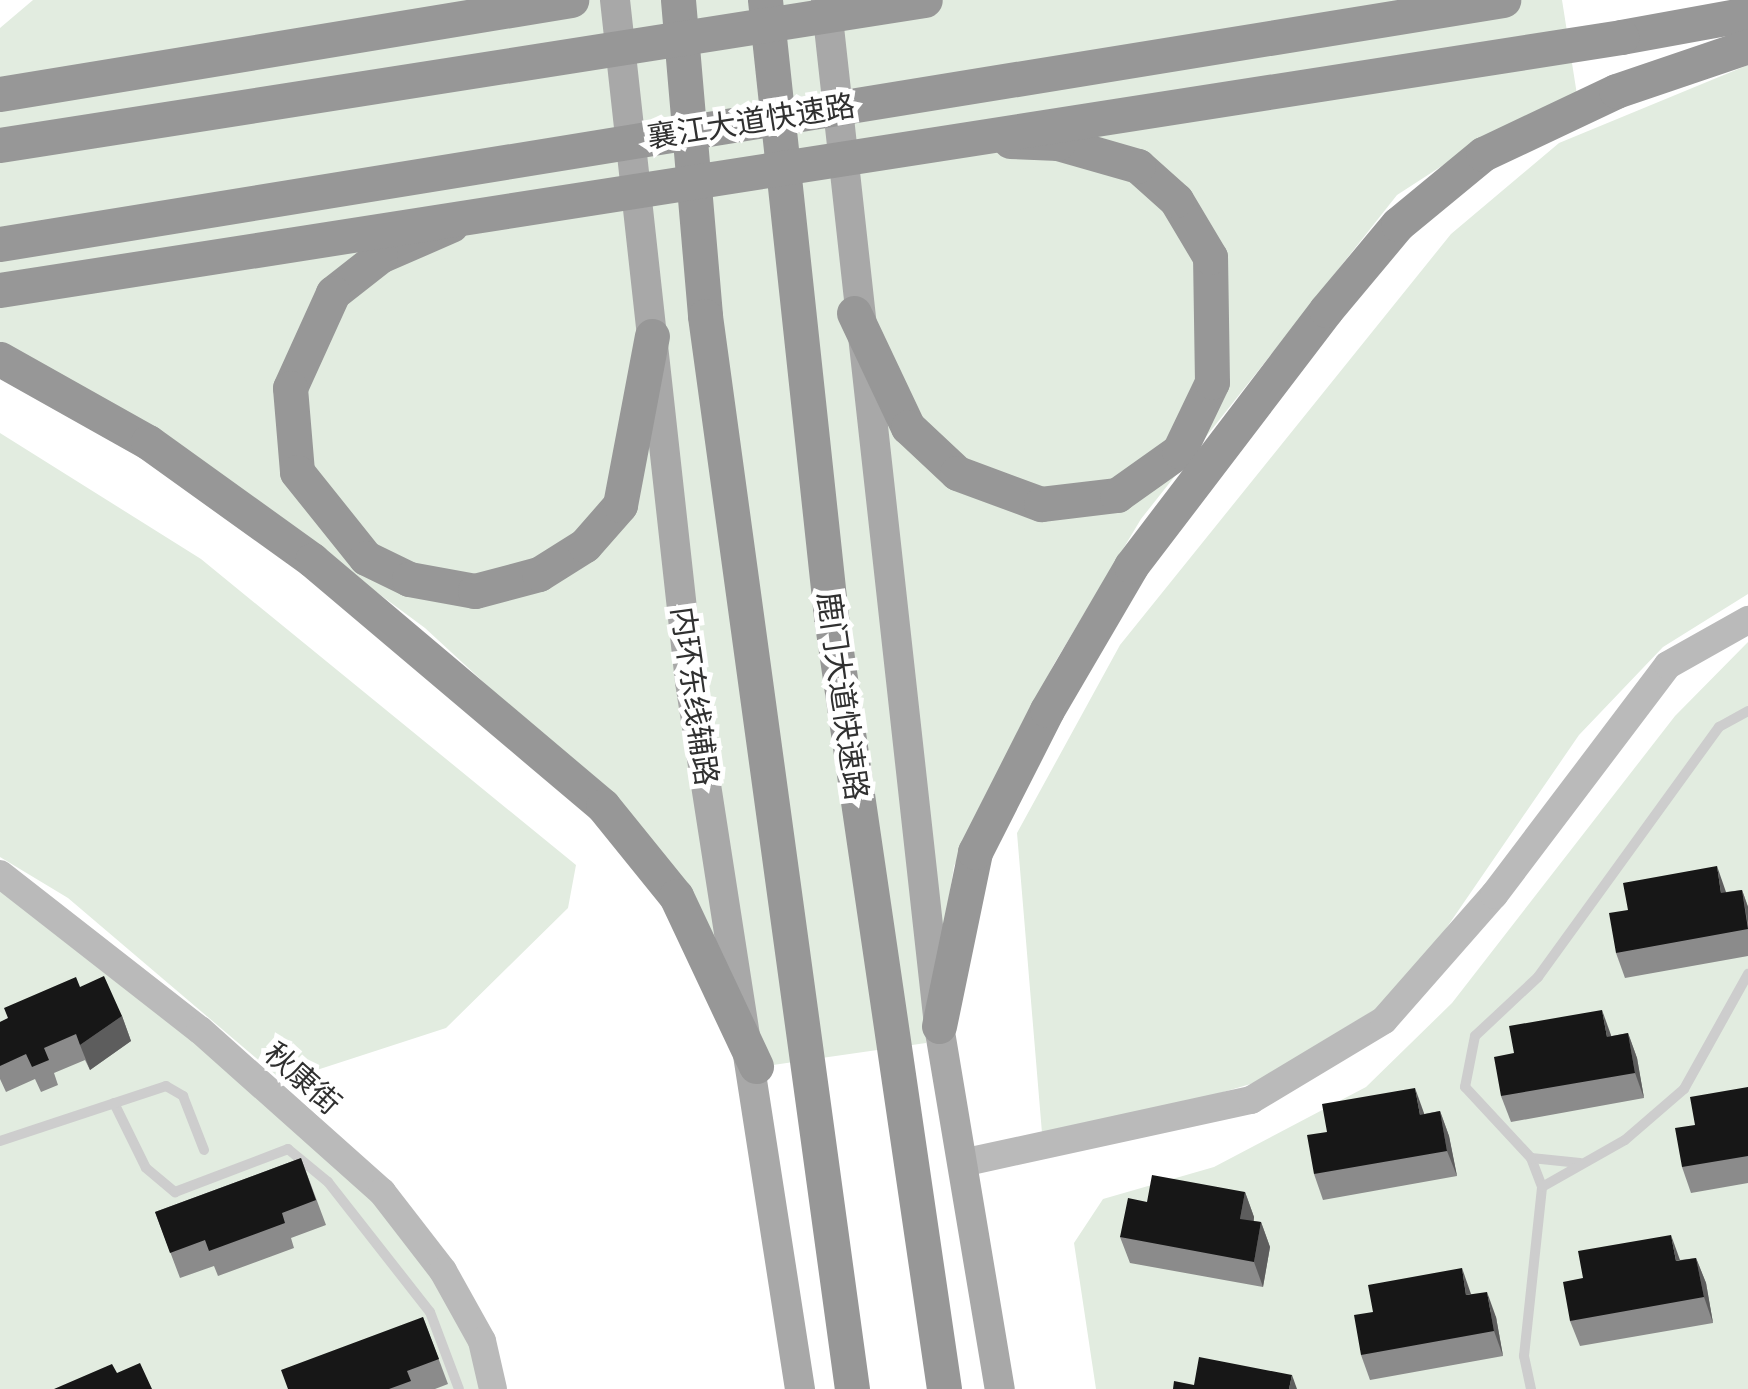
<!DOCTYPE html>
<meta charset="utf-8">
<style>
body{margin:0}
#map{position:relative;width:1748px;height:1389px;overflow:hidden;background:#fff;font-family:"IBM Plex Sans","Noto Sans SC",sans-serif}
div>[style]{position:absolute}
.green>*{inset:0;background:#e2ece0}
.lane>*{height:10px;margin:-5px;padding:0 5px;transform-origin:5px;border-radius:5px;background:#cdcdcd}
.secondary>*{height:28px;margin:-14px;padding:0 14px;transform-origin:14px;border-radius:14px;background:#bababa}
.primary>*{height:30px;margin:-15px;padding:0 15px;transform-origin:15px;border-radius:15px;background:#a8a8a8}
.highway>*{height:35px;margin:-17.5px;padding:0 17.5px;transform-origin:17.5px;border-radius:17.5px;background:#979797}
.highway-bridge>*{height:35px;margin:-17.5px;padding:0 17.5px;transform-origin:17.5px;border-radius:17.5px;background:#979797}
.wall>*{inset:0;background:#8b8b8b}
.shaded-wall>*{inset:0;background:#5d5d5d}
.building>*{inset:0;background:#171717}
span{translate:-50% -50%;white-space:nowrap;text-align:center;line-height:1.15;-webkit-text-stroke:10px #fff;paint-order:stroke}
.street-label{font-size:30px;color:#303030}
</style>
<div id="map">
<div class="green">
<i style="clip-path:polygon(33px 0,1562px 0,1578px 101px,1485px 138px,1397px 195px,1141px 519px,1054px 664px,954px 866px,926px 1043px,766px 1066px,632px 819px,425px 628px,244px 494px,0 347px,0 28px)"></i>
<i style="clip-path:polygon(1748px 65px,1748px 594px,1663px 647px,1579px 735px,1434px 946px,1376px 1009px,1254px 1083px,1043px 1145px,1017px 833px,1120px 645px,1451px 234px,1559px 143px)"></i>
<i style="clip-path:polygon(0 433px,201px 559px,576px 865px,568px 908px,446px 1028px,283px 1081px,68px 898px,0 857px)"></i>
<i style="clip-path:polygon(1748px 642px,1748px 1389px,1096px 1389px,1074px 1243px,1103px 1199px,1214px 1167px,1366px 1087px,1452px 1003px,1675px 716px)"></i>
<i style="clip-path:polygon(0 874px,200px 1030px,443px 1271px,493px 1389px,0 1389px)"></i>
</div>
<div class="lane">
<i style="left:114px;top:1103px;width:72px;rotate:63.8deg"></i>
<i style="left:146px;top:1168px;width:38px;rotate:40deg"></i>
<i style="left:175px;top:1192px;width:121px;rotate:-20.8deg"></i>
<i style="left:288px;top:1149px;width:52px;rotate:39.5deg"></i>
<i style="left:328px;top:1182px;width:165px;rotate:51.9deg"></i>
<i style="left:430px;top:1312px;width:82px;rotate:69.4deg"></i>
<i style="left:0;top:1141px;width:175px;rotate:-18.3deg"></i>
<i style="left:166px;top:1086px;width:20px;rotate:30deg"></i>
<i style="left:183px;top:1096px;width:58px;rotate:68.7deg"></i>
<i style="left:1531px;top:1158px;width:31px;rotate:69deg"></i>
<i style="left:1580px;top:1163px;width:49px;rotate:-174.2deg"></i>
<i style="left:1531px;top:1158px;width:97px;rotate:-132.9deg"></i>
<i style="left:1465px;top:1087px;width:52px;rotate:-78.9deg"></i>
<i style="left:1475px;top:1036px;width:86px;rotate:-43.1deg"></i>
<i style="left:1538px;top:977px;width:309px;rotate:-54.1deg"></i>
<i style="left:1719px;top:727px;width:33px;rotate:-29deg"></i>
<i style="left:1531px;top:1389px;width:34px;rotate:-102deg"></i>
<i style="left:1524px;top:1356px;width:170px;rotate:-83.9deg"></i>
<i style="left:1542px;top:1187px;width:95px;rotate:-29.5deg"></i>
<i style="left:1625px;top:1140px;width:78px;rotate:-40.8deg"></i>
<i style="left:1684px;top:1089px;width:132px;rotate:-60.9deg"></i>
</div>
<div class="secondary">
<i style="left:0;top:874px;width:254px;rotate:38deg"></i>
<i style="left:200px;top:1030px;width:244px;rotate:41.7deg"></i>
<i style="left:382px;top:1192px;width:100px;rotate:52.3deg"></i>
<i style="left:443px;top:1271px;width:80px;rotate:60.9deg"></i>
<i style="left:482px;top:1341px;width:49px;rotate:77.1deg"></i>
<i style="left:962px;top:1163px;width:296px;rotate:-12.3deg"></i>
<i style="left:1251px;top:1100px;width:155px;rotate:-31deg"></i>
<i style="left:1384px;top:1020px;width:167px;rotate:-48.7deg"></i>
<i style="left:1494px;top:895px;width:288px;rotate:-52.9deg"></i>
<i style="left:1668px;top:665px;width:92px;rotate:-29.4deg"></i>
</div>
<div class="primary">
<i style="left:615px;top:0;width:686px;rotate:83.72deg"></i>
<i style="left:690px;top:682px;width:716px;rotate:81.16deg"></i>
<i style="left:826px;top:0;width:1032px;rotate:83.71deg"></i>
<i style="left:939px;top:1026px;width:368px;rotate:80.5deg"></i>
</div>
<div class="highway">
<i style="left:678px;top:0;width:317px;rotate:85.1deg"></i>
<i style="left:705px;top:316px;width:1083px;rotate:82.2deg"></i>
<i style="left:765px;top:0;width:621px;rotate:83.89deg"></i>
<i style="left:831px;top:617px;width:780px;rotate:81.67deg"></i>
<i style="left:1621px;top:37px;width:129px;rotate:-10.3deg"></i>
<i style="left:0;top:94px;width:579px;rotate:-9.35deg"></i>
<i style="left:451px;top:225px;width:77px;rotate:156.4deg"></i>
<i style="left:380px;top:256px;width:60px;rotate:141.8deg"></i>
<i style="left:333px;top:293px;width:104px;rotate:114.4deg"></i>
<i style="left:290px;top:388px;width:84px;rotate:85.2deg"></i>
<i style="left:297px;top:472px;width:110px;rotate:51.3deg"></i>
<i style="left:366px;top:558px;width:48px;rotate:26deg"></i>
<i style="left:409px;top:579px;width:67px;rotate:10.3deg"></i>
<i style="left:475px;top:591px;width:66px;rotate:-14.9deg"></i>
<i style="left:539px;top:574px;width:54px;rotate:-32.2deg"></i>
<i style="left:585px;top:545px;width:53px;rotate:-48.8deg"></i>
<i style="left:620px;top:505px;width:172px;rotate:-79.3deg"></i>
<i style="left:854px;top:313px;width:126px;rotate:64.7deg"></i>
<i style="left:908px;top:427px;width:67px;rotate:43.2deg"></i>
<i style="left:957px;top:473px;width:90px;rotate:20.3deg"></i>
<i style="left:1041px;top:504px;width:77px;rotate:-6.8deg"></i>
<i style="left:1117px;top:495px;width:76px;rotate:-35.4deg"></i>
<i style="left:1179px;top:451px;width:76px;rotate:-64.4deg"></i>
<i style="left:1212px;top:382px;width:125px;rotate:-90.9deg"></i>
<i style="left:1210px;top:257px;width:66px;rotate:-120.8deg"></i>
<i style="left:1176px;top:200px;width:51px;rotate:-138.2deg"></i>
<i style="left:1138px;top:166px;width:83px;rotate:-164deg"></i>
<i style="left:1058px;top:143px;width:48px;rotate:-177.6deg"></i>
<i style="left:0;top:359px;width:170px;rotate:29.3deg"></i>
<i style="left:148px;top:442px;width:202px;rotate:35.7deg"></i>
<i style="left:312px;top:560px;width:381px;rotate:40.2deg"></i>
<i style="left:603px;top:806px;width:116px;rotate:51deg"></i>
<i style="left:676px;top:896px;width:188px;rotate:64.8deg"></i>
<i style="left:939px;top:1026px;width:178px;rotate:-78.3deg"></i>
<i style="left:975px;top:852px;width:159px;rotate:-63.1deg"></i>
<i style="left:1047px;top:710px;width:167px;rotate:-59.7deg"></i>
<i style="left:1131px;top:566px;width:322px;rotate:-52.7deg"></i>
<i style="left:1326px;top:310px;width:112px;rotate:-50.1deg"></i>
<i style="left:1398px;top:224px;width:110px;rotate:-39.5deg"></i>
<i style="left:1483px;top:154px;width:147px;rotate:-25.3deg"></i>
<i style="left:1616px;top:91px;width:139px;rotate:-18.8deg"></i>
</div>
<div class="highway-bridge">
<i style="left:0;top:145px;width:936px;rotate:-8.91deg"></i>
<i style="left:0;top:244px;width:1523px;rotate:-9.22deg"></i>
<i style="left:0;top:290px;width:1641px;rotate:-8.87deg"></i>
</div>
<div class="wall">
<i style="clip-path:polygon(1742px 890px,1748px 907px,1748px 956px,1625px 978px,1616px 953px,1726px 892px)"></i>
<i style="clip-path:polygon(80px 987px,122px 1016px,131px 1041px,90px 1070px,85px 1060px,54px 1073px,58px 1085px,41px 1092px,35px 1079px,6px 1092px,0 1079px,0 1022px)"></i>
<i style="clip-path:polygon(1628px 1033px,1637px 1058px,1644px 1098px,1511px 1122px,1501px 1096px,1612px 1036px)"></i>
<i style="clip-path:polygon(1748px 1087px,1748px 1183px,1691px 1193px,1682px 1167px,1695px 1125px)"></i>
<i style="clip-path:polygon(1440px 1111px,1449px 1136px,1457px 1176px,1323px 1200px,1314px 1174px,1424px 1114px)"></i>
<i style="clip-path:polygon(301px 1158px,326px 1225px,291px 1238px,294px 1248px,218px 1276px,214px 1266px,180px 1278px,155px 1212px)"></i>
<i style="clip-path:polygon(1245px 1192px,1254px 1217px,1254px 1221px,1261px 1222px,1270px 1247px,1263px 1287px,1130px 1263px,1120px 1237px,1147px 1202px)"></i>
<i style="clip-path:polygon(1696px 1258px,1706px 1283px,1713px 1323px,1580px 1346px,1570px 1321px,1680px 1260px)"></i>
<i style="clip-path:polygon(1471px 1294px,1496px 1317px,1503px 1356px,1370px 1380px,1361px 1355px)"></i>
<i style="clip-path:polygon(423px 1317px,448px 1384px,435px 1389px,288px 1389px)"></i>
</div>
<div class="shaded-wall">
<i style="clip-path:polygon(1717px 866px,1726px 892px,1730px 919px,1721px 893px)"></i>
<i style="clip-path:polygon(1742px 890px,1748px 907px,1748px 925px)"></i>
<i style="clip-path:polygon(1602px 1010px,1611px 1035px,1616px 1062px,1607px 1037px)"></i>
<i style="clip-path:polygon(122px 1016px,131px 1041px,90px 1070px,80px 1045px)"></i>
<i style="clip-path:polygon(1628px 1033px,1637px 1058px,1644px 1098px,1635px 1073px)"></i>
<i style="clip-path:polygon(1415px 1088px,1424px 1113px,1429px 1140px,1420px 1115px)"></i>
<i style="clip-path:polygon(1440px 1111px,1449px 1136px,1457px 1176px,1447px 1151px)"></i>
<i style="clip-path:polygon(1245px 1192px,1254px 1217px,1250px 1244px,1240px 1219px)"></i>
<i style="clip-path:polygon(1261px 1222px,1270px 1247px,1263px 1287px,1254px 1262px)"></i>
<i style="clip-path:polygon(1671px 1235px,1680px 1260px,1676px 1261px)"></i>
<i style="clip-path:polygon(1696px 1258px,1706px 1283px,1713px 1323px,1704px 1297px)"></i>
<i style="clip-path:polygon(1462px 1268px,1471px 1294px,1466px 1295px)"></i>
<i style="clip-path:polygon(1487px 1292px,1496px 1317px,1503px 1356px,1494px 1331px)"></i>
<i style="clip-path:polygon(1292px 1375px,1297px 1389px,1289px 1389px)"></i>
</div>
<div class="building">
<i style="clip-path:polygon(1717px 866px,1721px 893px,1742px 890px,1748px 929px,1616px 953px,1609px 913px,1628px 910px,1623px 883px)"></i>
<i style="clip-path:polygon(104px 976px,122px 1016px,80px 1045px,76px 1034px,44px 1048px,49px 1060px,32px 1067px,26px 1054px,0 1066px,0 1022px,8px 1018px,4px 1008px,76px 977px,80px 987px)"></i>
<i style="clip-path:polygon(1602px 1010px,1607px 1037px,1628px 1033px,1635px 1073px,1501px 1096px,1494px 1057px,1514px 1053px,1509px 1026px)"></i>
<i style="clip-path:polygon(1748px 1087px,1748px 1156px,1682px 1167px,1675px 1128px,1695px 1125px,1690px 1097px)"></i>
<i style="clip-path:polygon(1415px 1088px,1420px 1115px,1440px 1111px,1447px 1151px,1314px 1174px,1307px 1135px,1327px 1132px,1322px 1104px)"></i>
<i style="clip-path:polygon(301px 1158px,316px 1200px,282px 1213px,285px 1223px,209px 1251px,205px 1240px,170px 1253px,155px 1212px)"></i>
<i style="clip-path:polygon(1152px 1175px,1245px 1192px,1240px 1219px,1261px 1222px,1254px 1262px,1120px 1237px,1128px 1198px,1147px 1202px)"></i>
<i style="clip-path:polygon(1671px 1235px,1676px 1261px,1696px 1258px,1704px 1297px,1570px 1321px,1563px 1282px,1583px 1278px,1578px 1251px)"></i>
<i style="clip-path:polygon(1462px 1268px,1466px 1295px,1487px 1292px,1494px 1331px,1361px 1355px,1354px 1315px,1373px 1312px,1368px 1285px)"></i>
<i style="clip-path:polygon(423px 1317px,439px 1359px,407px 1371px,411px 1381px,389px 1389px,288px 1389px,281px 1370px)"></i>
<i style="clip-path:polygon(1199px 1357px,1292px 1375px,1289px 1389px,1173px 1389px,1174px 1381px,1194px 1385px)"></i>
<i style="clip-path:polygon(140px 1363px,152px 1389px,54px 1389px,112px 1364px,117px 1373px)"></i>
</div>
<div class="street-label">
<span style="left:751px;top:121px;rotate:-9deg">襄江大道快速路</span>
<span style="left:695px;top:696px;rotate:82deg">内环东线辅路</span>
<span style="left:843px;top:696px;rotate:82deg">鹿门大道快速路</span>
<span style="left:303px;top:1078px;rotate:42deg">秋康街</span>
</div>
</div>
